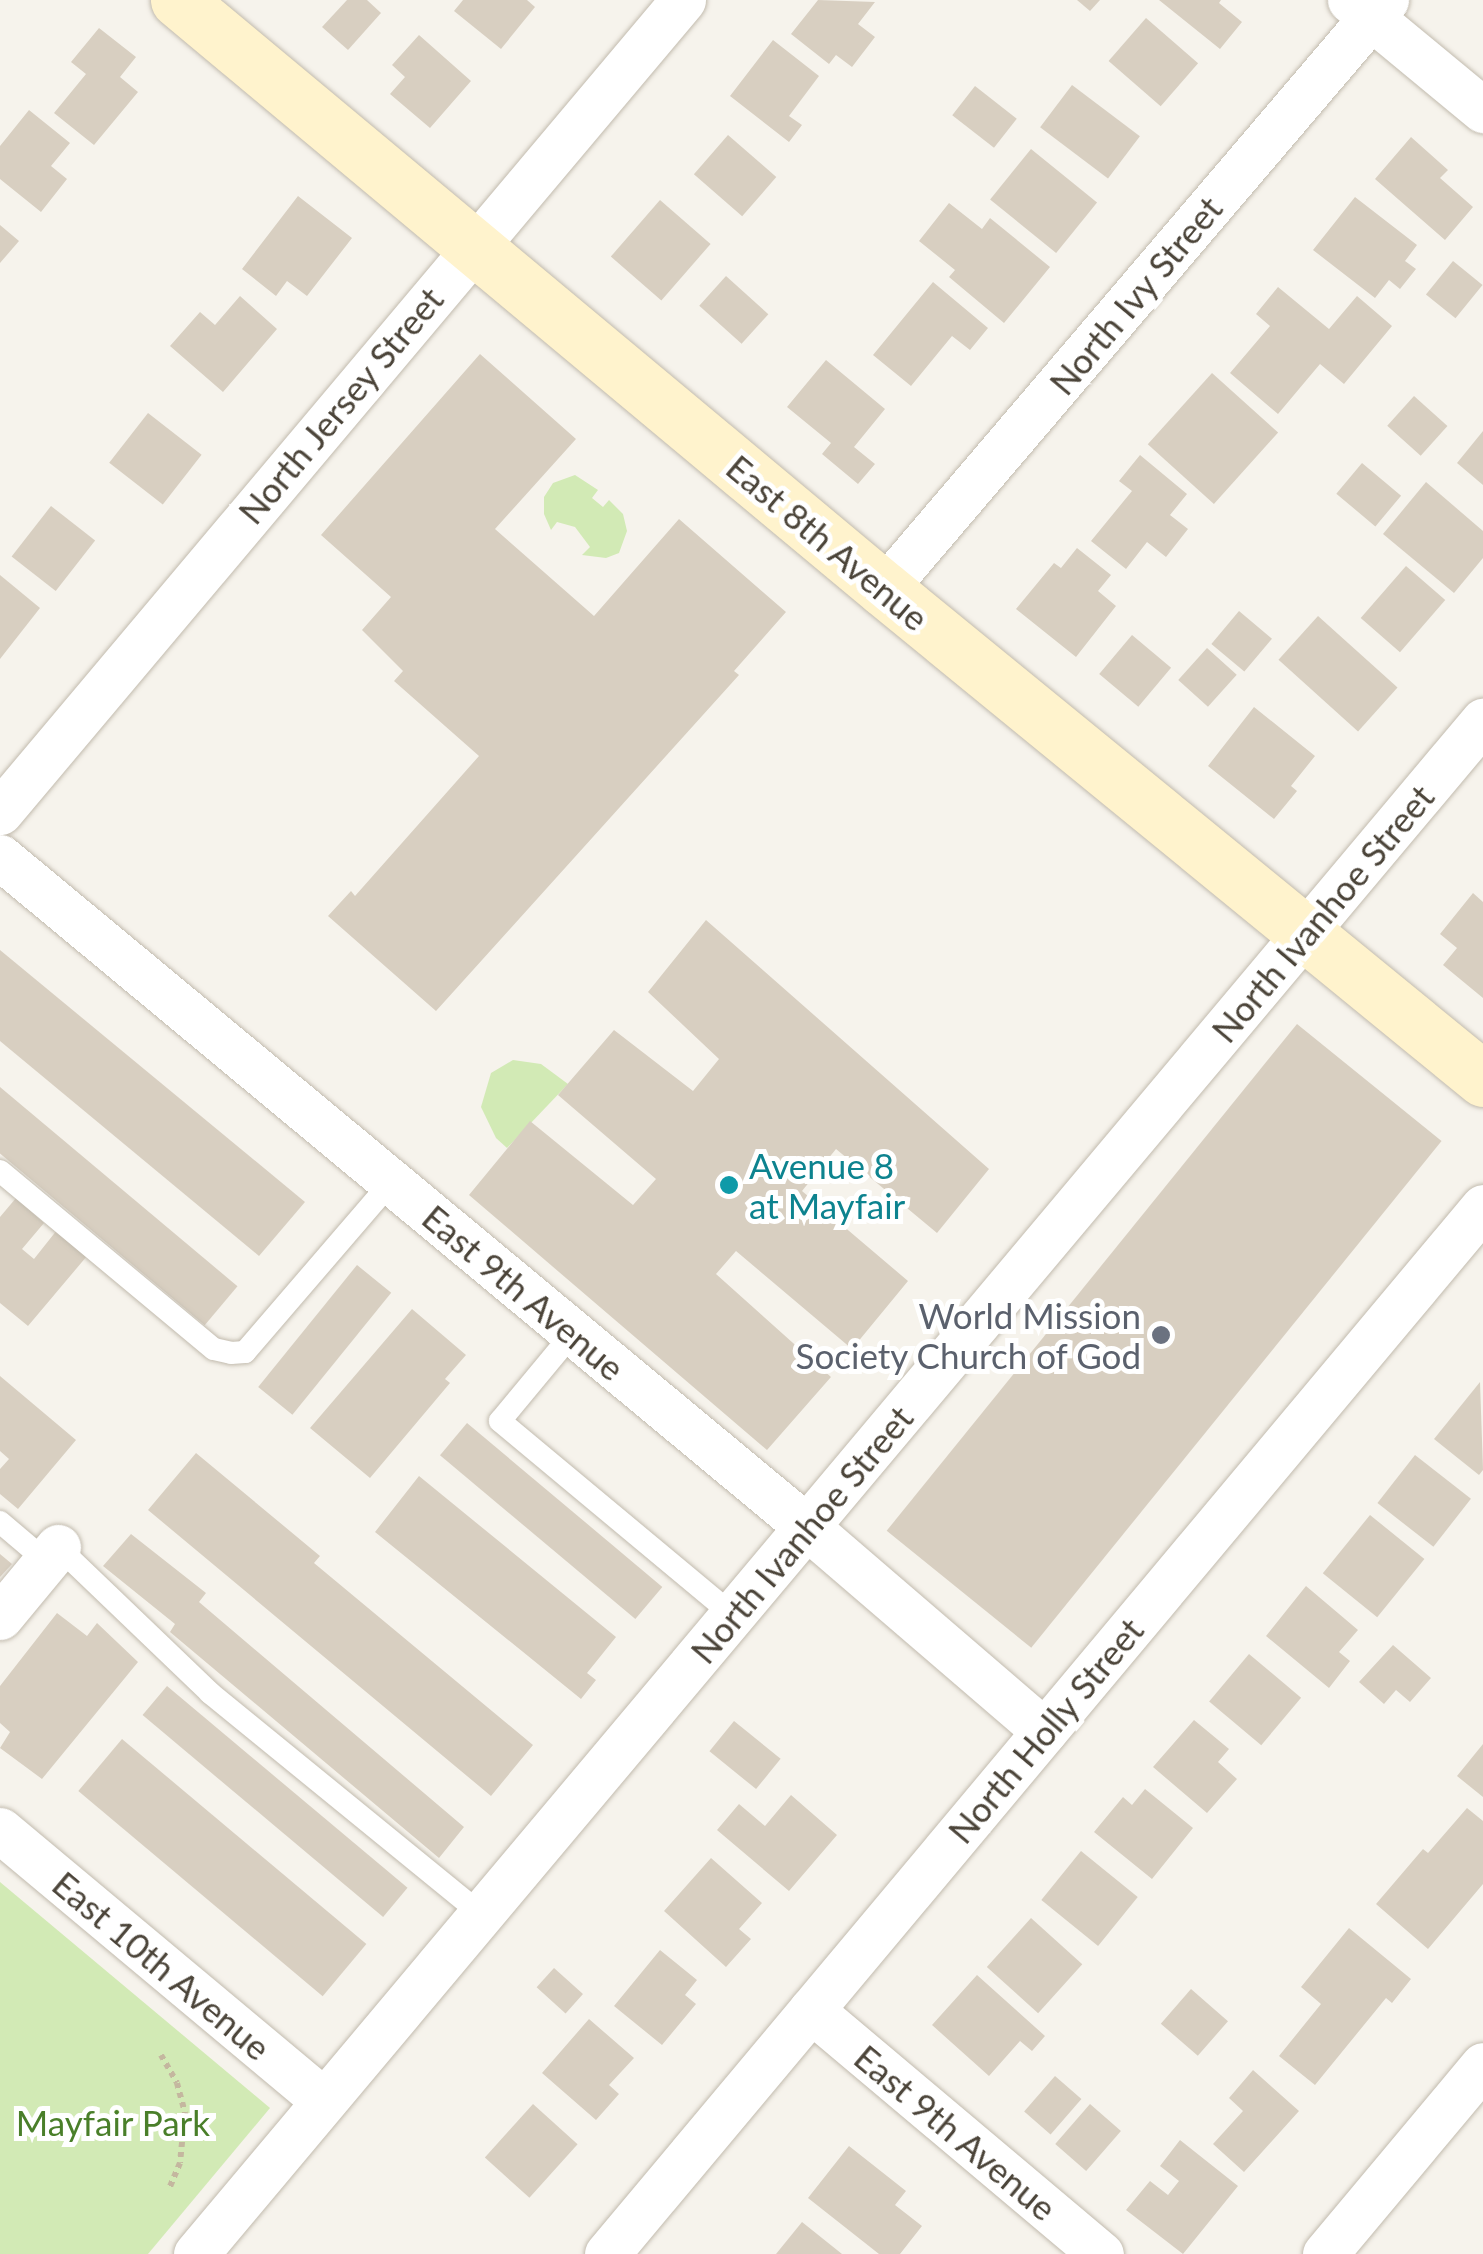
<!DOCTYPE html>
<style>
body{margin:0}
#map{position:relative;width:1483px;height:2254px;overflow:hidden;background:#f6f3ec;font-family:Lato,sans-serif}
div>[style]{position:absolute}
.green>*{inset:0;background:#d2eab5}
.building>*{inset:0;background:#d8cfc1;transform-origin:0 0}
.path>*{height:6px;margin-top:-3px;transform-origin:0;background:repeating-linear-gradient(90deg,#c4b79f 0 5px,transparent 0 10px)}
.roads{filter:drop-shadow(0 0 2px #c2bbae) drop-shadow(0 0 2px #c2bbae)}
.lane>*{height:22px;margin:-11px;padding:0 11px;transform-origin:11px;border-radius:11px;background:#fff}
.street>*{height:45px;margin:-22.5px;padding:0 22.5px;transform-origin:22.5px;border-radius:22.5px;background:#fff}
.secondary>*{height:55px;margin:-27.5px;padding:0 27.5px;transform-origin:27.5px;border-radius:27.5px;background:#fff3cd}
.dots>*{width:28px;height:28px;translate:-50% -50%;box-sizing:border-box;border:5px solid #fff;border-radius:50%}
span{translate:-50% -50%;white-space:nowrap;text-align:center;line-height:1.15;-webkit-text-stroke:10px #fff;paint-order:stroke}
.street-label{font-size:35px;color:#4b4439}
.culture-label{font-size:35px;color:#0d838f}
.left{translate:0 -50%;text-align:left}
.worship-label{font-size:35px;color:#5b616d}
.right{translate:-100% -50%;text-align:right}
.park-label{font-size:35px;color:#4a7f2a}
</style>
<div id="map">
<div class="green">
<i style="clip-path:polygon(575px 475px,598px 490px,592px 498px,603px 507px,609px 500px,623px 514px,627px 531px,619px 553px,606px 558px,582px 555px,590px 547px,575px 527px,557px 522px,551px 530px,544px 514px,544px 497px,553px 483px)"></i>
<i style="clip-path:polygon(513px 1060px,541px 1064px,568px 1084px,507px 1148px,496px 1138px,481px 1107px,491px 1073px)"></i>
<i style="clip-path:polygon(0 1882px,270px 2108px,148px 2254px,0 2254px)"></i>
</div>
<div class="building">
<i style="clip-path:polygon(347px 0,367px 0,381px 13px,348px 50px,322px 27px)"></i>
<i style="clip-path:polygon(463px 0,527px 0,535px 7px,501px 49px,454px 11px)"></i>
<i style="clip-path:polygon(818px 0,875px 2px,858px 24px,875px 37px,852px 67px,836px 55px,829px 64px,791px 34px)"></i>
<i style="clip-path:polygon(1077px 0,1100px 0,1090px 11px)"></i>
<i style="clip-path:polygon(1159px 0,1221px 0,1219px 3px,1242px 22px,1220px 49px)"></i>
<i style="left:1146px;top:18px;width:69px;height:57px;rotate:41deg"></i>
<i style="clip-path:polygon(99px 28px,136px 57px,120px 77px,138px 92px,94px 145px,54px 113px,86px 74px,71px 62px)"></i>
<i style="clip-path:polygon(419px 35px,471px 81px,430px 128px,390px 94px,405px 77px,392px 65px)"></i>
<i style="clip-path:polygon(773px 40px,819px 76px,789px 116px,802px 125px,789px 142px,730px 96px)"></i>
<i style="left:1072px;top:85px;width:85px;height:53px;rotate:37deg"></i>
<i style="left:975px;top:86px;width:53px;height:37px;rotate:38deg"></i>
<i style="clip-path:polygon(29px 110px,70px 143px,51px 166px,67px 179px,41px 212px,0 179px,0 146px)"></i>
<i style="left:728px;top:135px;width:64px;height:52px;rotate:41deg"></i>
<i style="clip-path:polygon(1411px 137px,1448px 170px,1440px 178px,1473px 207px,1445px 240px,1375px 179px)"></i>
<i style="left:1031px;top:149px;width:85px;height:65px;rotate:39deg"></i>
<i style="clip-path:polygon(298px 196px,352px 238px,307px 296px,287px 281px,276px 296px,242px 269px)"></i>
<i style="clip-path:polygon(1355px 197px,1417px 245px,1405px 261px,1416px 269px,1400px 289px,1389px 280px,1375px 298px,1313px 250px)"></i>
<i style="left:660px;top:200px;width:67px;height:75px;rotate:41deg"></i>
<i style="clip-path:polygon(949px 203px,982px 229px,990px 218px,1050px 267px,1004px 323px,949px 277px,955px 270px,919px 241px)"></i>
<i style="clip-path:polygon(0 225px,19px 241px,0 263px)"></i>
<i style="left:1453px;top:261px;width:38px;height:43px;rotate:39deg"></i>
<i style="left:726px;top:276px;width:57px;height:40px;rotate:42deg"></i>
<i style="clip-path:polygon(933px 282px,988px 328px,970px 350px,952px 336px,911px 386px,873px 355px)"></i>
<i style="clip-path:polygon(1278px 287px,1329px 329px,1357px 296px,1392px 326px,1344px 384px,1320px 364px,1278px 414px,1230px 373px,1270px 326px,1256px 314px)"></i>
<i style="clip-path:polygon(240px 296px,277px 329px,223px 392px,170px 346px,200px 312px,215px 325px)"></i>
<i style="clip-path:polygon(480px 354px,576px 439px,495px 529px,594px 616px,679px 519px,786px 612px,734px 671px,739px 675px,436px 1011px,328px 916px,351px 891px,355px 896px,479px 756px,394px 681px,403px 671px,362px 630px,391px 597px,321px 535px)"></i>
<i style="clip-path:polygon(826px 360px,885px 409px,854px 447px,875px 464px,858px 484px,822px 454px,831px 443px,787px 407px)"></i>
<i style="left:1212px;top:373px;width:89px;height:96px;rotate:42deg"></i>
<i style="left:1414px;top:396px;width:45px;height:40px;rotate:42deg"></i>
<i style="left:148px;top:413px;width:68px;height:63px;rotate:38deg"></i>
<i style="clip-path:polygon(1483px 431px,1483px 485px,1457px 463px)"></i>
<i style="clip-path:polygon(1140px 455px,1187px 494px,1170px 515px,1188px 529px,1166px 557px,1147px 542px,1126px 569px,1091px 541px,1132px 491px,1119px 481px)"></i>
<i style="left:1362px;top:463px;width:51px;height:40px;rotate:40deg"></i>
<i style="clip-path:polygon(1426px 482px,1483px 531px,1483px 558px,1454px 593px,1383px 534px)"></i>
<i style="left:51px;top:506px;width:56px;height:64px;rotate:38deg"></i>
<i style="clip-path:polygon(1077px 548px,1111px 575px,1098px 591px,1116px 606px,1076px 657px,1016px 609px,1054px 563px,1061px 568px)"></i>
<i style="left:1406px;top:566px;width:52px;height:69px;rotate:41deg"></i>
<i style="clip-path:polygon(0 575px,40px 608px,0 659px)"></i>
<i style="left:1239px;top:611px;width:43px;height:43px;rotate:40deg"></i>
<i style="left:1318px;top:616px;width:107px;height:59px;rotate:42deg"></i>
<i style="left:1132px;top:635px;width:51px;height:51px;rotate:40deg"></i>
<i style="left:1207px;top:648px;width:40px;height:43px;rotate:42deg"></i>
<i style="clip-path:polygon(1254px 707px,1315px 756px,1291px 786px,1297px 791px,1274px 819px,1208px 766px)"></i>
<i style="clip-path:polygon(1473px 893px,1483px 902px,1483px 998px,1443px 965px,1457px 948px,1440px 934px)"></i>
<i style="clip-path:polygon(706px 920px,989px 1169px,937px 1233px,836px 1149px,802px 1191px,908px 1281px,852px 1349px,736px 1251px,716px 1274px,831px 1377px,767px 1450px,469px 1195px,530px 1121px,633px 1205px,656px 1179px,558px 1095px,614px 1030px,693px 1091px,719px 1059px,648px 992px)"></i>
<i style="clip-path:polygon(0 950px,305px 1202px,259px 1256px,0 1041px)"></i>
<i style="left:1297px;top:1024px;width:186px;height:652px;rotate:39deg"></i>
<i style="left:0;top:1087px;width:310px;height:51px;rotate:40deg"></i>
<i style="clip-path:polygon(16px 1198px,44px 1223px,22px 1249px,34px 1259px,57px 1230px,87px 1256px,28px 1326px,0 1303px,0 1217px)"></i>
<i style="left:357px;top:1265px;width:44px;height:157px;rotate:39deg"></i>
<i style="clip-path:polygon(412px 1309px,466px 1355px,445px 1379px,450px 1383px,370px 1478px,310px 1428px)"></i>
<i style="clip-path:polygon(0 1376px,76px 1440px,18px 1509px,0 1494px,0 1469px,9px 1459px,0 1451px)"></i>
<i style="clip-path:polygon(1480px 1382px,1483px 1470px,1479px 1475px,1434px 1439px)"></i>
<i style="left:467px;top:1423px;width:255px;height:42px;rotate:40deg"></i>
<i style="clip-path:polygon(196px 1453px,320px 1556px,314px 1563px,533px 1745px,491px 1796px,148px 1510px)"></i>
<i style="left:1415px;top:1455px;width:71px;height:61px;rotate:38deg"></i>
<i style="clip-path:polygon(419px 1476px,616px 1637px,587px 1673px,596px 1680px,581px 1699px,375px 1532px)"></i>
<i style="left:1370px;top:1515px;width:70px;height:75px;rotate:39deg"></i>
<i style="clip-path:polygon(131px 1534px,206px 1593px,199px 1602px,464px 1827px,439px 1858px,170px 1632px,175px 1624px,103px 1566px)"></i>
<i style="clip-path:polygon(0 1554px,12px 1564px,0 1577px)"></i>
<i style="clip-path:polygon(1306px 1586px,1358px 1630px,1339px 1652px,1350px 1661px,1329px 1688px,1266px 1636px)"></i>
<i style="clip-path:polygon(57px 1613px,87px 1636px,97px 1623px,138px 1662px,42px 1779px,0 1748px,10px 1732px,0 1723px,0 1686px)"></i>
<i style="clip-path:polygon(1393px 1645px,1431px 1678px,1410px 1702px,1396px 1690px,1384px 1704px,1359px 1682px)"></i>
<i style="left:1249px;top:1654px;width:68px;height:62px;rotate:40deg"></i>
<i style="left:167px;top:1686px;width:314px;height:38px;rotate:40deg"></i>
<i style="clip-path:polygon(1194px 1720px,1229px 1749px,1218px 1762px,1237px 1779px,1207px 1813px,1153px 1767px)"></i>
<i style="left:734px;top:1721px;width:60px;height:39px;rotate:39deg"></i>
<i style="left:122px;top:1739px;width:319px;height:68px;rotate:40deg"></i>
<i style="clip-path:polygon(1483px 1744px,1483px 1797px,1457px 1776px)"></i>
<i style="clip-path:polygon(1145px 1789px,1193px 1828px,1152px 1879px,1094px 1832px,1123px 1797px,1132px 1805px)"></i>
<i style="clip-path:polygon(791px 1795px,837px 1835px,789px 1891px,717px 1830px,739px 1804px,765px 1826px)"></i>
<i style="clip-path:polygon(1467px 1808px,1483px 1821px,1483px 1884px,1428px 1949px,1376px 1904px,1423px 1849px,1428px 1853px)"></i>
<i style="left:1081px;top:1851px;width:73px;height:63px;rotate:39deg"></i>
<i style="clip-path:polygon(711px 1858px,762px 1903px,739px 1929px,751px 1939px,726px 1967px,664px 1911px)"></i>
<i style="left:1031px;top:1918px;width:69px;height:66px;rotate:42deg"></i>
<i style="clip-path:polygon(1349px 1928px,1411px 1979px,1392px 2003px,1386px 1998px,1315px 2085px,1279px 2056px,1321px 2004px,1301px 1987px)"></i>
<i style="clip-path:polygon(660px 1950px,697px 1980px,685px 1995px,696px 2004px,662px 2045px,614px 2006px)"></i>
<i style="left:554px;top:1968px;width:39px;height:26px;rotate:42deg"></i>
<i style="clip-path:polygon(977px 1975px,1045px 2036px,1032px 2051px,1020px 2041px,989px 2076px,932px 2025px)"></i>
<i style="left:1191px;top:1989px;width:49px;height:46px;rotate:41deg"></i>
<i style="clip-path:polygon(589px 2019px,634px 2058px,609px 2085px,619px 2094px,596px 2120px,542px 2073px)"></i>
<i style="clip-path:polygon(1253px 2070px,1299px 2111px,1244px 2172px,1213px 2144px,1243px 2111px,1229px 2098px)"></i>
<i style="left:1055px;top:2076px;width:35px;height:47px;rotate:41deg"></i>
<i style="left:533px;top:2104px;width:60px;height:72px;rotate:42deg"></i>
<i style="left:1090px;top:2104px;width:41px;height:53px;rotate:41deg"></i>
<i style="clip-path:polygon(1180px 2140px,1238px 2186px,1183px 2254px,1126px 2210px,1150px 2181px,1168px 2195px,1179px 2181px,1160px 2166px)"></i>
<i style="clip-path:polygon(849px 2146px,906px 2191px,895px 2205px,922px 2226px,900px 2254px,879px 2254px,808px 2198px)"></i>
<i style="clip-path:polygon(802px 2222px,842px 2254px,776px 2254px)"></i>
</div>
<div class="path">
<i style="left:161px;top:2055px;width:32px;rotate:60deg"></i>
<i style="left:177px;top:2083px;width:30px;rotate:75deg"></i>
<i style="left:185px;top:2112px;width:51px;rotate:95.6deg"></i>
<i style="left:180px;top:2163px;width:28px;rotate:113deg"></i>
</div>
<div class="roads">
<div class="lane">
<i style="left:0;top:1171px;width:278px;rotate:39.8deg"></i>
<i style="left:214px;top:1349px;width:17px;rotate:13deg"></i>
<i style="left:231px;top:1353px;width:14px;rotate:-4deg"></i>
<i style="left:245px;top:1352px;width:224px;rotate:-49.3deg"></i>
<i style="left:573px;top:1333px;width:114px;rotate:129.7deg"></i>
<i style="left:500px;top:1421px;width:303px;rotate:39.8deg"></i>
<i style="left:0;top:1522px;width:60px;rotate:40.3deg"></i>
<i style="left:58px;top:1547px;width:211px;rotate:43.8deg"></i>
<i style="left:210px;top:1693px;width:351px;rotate:39.2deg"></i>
</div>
<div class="street">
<i style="left:1350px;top:0;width:173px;rotate:39.6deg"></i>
<i style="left:884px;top:589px;width:774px;rotate:-49.56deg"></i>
<i style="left:0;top:812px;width:1061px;rotate:-49.93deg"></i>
<i style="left:0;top:857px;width:1049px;rotate:39.7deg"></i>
<i style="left:807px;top:1527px;width:313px;rotate:40.7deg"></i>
<i style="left:0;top:1617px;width:91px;rotate:-50.4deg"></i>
<i style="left:0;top:1830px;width:422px;rotate:39.9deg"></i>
<i style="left:811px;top:2010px;width:379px;rotate:40.1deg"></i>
<i style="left:196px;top:2254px;width:2002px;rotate:-49.99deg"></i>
<i style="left:607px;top:2254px;width:1365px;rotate:-50.08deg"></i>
<i style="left:1325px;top:2254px;width:246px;rotate:-50.1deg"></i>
</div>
<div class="secondary">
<i style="left:178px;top:0;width:919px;rotate:39.84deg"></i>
<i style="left:884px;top:589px;width:774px;rotate:39.28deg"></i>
</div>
</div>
<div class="dots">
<i style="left:729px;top:1185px;background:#0f9aa8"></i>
<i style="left:1161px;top:1335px;background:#6b7280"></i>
</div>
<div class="street-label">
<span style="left:1135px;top:295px;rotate:-50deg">North Ivy Street</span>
<span style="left:340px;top:405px;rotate:-50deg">North Jersey Street</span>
<span style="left:828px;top:542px;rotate:40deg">East 8th Avenue</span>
<span style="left:1322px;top:913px;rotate:-50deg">North Ivanhoe Street</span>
<span style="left:524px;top:1292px;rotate:40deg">East 9th Avenue</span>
<span style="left:801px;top:1534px;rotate:-50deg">North Ivanhoe Street</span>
<span style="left:1045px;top:1730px;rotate:-50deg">North Holly Street</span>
<span style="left:162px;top:1965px;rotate:40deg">East 10th Avenue</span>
<span style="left:956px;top:2132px;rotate:40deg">East 9th Avenue</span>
</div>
<div class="culture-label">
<span class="left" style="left:749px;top:1185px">Avenue 8<br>at Mayfair</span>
</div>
<div class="worship-label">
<span class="right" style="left:1141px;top:1335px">World Mission<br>Society Church of God</span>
</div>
<div class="park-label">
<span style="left:113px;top:2122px">Mayfair Park</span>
</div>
</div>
